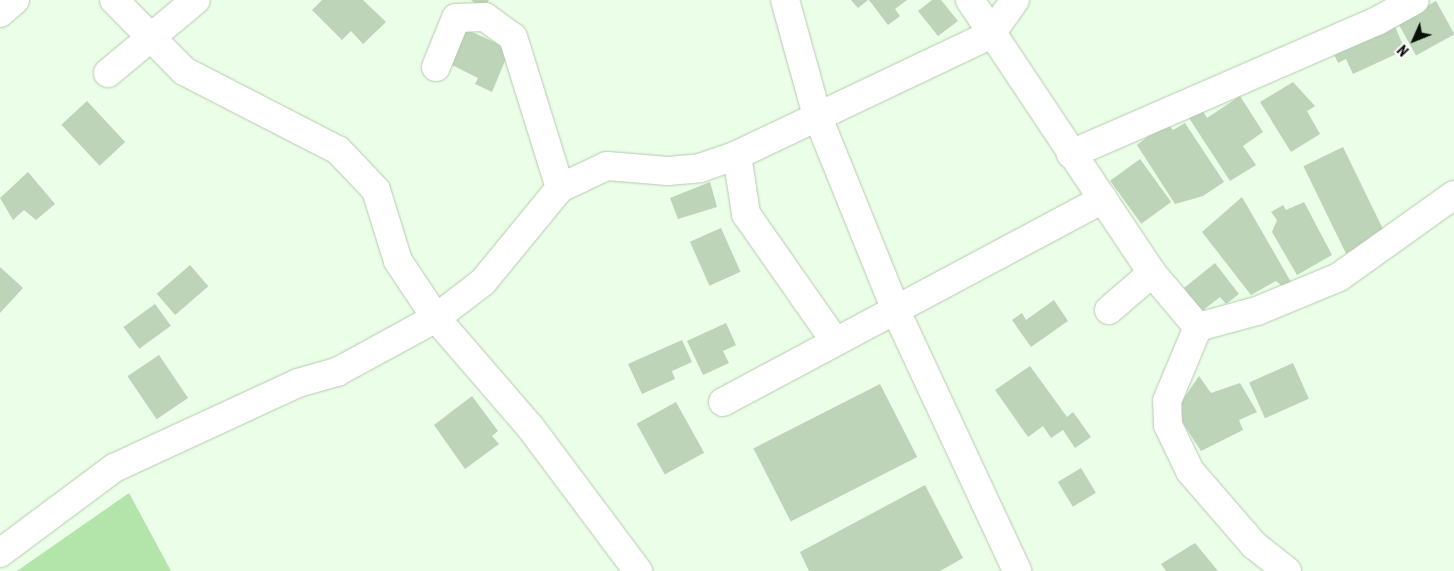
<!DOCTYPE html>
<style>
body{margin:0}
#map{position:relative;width:1454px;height:571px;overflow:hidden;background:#ebfee7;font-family:"Roboto Condensed",sans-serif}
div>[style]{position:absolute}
.green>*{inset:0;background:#b3e4aa}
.building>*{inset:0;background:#bdd4b8;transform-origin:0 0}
.roads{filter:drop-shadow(0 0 1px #b4cbaf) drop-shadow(0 0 1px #b4cbaf)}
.minor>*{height:28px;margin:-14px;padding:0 14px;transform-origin:14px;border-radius:14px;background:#fff}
span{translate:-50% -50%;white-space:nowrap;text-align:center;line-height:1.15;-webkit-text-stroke:4px #fff;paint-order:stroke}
.north{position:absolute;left:1389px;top:15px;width:50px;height:50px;-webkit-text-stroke:4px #fff;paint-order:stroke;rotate:226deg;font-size:14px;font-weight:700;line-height:20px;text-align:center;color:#070f06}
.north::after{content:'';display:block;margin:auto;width:18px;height:22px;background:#070f06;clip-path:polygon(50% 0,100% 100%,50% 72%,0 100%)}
</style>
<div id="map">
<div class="green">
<i style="clip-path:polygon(129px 493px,171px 571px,17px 571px)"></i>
</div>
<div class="building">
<i style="clip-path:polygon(322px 0,363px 0,386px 22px,363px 44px,351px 31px,342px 40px,312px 10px)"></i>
<i style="clip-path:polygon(471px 0,489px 0,482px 9px)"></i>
<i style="clip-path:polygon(851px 0,868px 0,858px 8px)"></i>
<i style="clip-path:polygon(869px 0,907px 0,895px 9px,900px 16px,888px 25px)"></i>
<i style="clip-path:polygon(932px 0,941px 0,958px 21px,938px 36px,918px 11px)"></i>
<i style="left:1436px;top:1px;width:38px;height:44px;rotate:61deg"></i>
<i style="clip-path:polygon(1394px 24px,1405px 50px,1353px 74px,1346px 59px,1338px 63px,1333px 52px)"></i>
<i style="clip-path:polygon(463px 28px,510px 49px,492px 92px,475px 84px,478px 78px,450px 64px)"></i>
<i style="clip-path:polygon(1293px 82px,1315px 106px,1307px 111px,1320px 134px,1291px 152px,1260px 102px)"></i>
<i style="clip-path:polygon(1240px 96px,1263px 132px,1243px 146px,1256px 165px,1230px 181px,1189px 118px,1202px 110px,1207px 118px)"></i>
<i style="left:87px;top:101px;width:56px;height:35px;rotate:47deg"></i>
<i style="clip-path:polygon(1166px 122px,1173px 130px,1185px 123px,1224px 182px,1203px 196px,1175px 204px,1137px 145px)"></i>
<i style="left:1343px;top:147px;width:97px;height:44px;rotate:64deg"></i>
<i style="left:1140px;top:159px;width:53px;height:37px;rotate:54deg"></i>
<i style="clip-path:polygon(28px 172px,55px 204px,36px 220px,24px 210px,13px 220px,0 198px)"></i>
<i style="clip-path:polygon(710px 182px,717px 207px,678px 219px,670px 198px)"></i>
<i style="clip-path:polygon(1242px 197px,1291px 282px,1283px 287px,1276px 281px,1251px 295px,1202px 232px)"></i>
<i style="clip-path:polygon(1304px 202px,1332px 255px,1297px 275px,1272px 232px,1277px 220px,1271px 212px,1283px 205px,1286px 210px)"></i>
<i style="left:721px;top:228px;width:48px;height:34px;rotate:66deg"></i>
<i style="clip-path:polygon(1215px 263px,1239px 294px,1226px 304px,1220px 297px,1202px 311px,1184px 288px)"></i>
<i style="left:190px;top:265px;width:28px;height:44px;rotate:49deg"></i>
<i style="clip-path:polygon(0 267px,23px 288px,0 313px)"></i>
<i style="clip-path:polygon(1054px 300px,1068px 321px,1031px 347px,1012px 320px,1022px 313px,1026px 320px)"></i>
<i style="left:155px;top:304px;width:27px;height:39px;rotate:54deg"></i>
<i style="clip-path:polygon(726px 323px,736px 345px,723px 351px,729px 363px,703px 375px,687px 341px)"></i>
<i style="clip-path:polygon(682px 340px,692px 362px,672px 371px,675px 379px,642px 394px,628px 364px)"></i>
<i style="left:159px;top:355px;width:52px;height:38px;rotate:56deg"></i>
<i style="left:1293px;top:363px;width:39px;height:48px;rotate:66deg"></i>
<i style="clip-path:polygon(1030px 366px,1067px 417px,1073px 412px,1091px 437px,1075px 448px,1063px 430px,1051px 438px,1043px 426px,1028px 437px,995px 390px)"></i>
<i style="clip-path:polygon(1199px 376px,1211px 393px,1240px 383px,1257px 412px,1239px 420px,1243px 430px,1201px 451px,1175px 411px)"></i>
<i style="left:880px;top:384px;width:82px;height:142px;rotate:63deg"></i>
<i style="clip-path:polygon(472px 396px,498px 431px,492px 436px,499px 444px,465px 469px,434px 425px)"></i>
<i style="left:676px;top:402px;width:58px;height:45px;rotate:61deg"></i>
<i style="left:1081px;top:468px;width:29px;height:27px;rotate:59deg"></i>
<i style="clip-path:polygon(925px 485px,963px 558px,940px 571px,809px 571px,800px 552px)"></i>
<i style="clip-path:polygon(1195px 543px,1218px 571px,1166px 571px,1161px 564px)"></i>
</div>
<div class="roads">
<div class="minor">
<i style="left:114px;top:0;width:100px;rotate:45.4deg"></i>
<i style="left:184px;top:71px;width:173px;rotate:27.2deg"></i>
<i style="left:338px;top:150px;width:55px;rotate:46.5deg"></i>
<i style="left:376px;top:190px;width:74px;rotate:72.8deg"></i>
<i style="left:398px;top:261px;width:69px;rotate:56.3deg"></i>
<i style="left:436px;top:318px;width:145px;rotate:49.2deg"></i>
<i style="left:531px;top:428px;width:179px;rotate:53.2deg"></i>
<i style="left:785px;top:0;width:119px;rotate:74.5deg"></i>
<i style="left:817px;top:115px;width:211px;rotate:68deg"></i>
<i style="left:896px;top:311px;width:287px;rotate:65deg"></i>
<i style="left:970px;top:0;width:328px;rotate:56.3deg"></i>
<i style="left:1152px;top:273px;width:71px;rotate:49.6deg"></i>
<i style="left:0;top:13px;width:20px;rotate:-41deg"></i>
<i style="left:436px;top:67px;width:53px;rotate:-67.8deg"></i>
<i style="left:456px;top:18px;width:29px;rotate:-2deg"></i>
<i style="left:485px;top:17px;width:34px;rotate:36deg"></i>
<i style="left:513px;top:37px;width:158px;rotate:72.7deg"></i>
<i style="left:108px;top:73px;width:114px;rotate:-39.7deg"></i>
<i style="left:1071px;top:154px;width:334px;rotate:-23.5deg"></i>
<i style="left:1377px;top:21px;width:43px;rotate:-28.9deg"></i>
<i style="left:737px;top:155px;width:60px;rotate:81.3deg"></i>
<i style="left:746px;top:214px;width:155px;rotate:55deg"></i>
<i style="left:1109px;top:310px;width:57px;rotate:-40.7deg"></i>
<i style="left:723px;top:402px;width:431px;rotate:-28.1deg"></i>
<i style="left:0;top:553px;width:142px;rotate:-36.7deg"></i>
<i style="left:114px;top:468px;width:203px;rotate:-24.8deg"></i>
<i style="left:298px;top:383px;width:41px;rotate:-15.8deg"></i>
<i style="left:337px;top:372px;width:113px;rotate:-28.6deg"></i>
<i style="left:436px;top:318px;width:59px;rotate:-37.5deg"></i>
<i style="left:483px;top:282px;width:122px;rotate:-50.7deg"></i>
<i style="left:560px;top:188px;width:52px;rotate:-25.1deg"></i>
<i style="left:607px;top:166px;width:61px;rotate:4.7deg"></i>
<i style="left:668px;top:171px;width:32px;rotate:-5deg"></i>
<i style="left:700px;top:168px;width:39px;rotate:-19deg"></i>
<i style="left:737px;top:155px;width:280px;rotate:-25.4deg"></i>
<i style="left:990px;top:35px;width:43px;rotate:-54.5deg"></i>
<i style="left:1287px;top:571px;width:42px;rotate:-141.8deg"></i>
<i style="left:1254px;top:545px;width:98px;rotate:-130.9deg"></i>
<i style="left:1190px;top:471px;width:51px;rotate:-115.6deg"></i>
<i style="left:1168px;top:425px;width:24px;rotate:-92deg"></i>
<i style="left:1167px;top:401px;width:80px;rotate:-67.3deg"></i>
<i style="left:1198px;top:327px;width:61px;rotate:-15.2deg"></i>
<i style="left:1257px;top:311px;width:89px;rotate:-22.5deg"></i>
<i style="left:1339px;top:277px;width:141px;rotate:-35.5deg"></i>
</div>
</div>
<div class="north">N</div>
</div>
